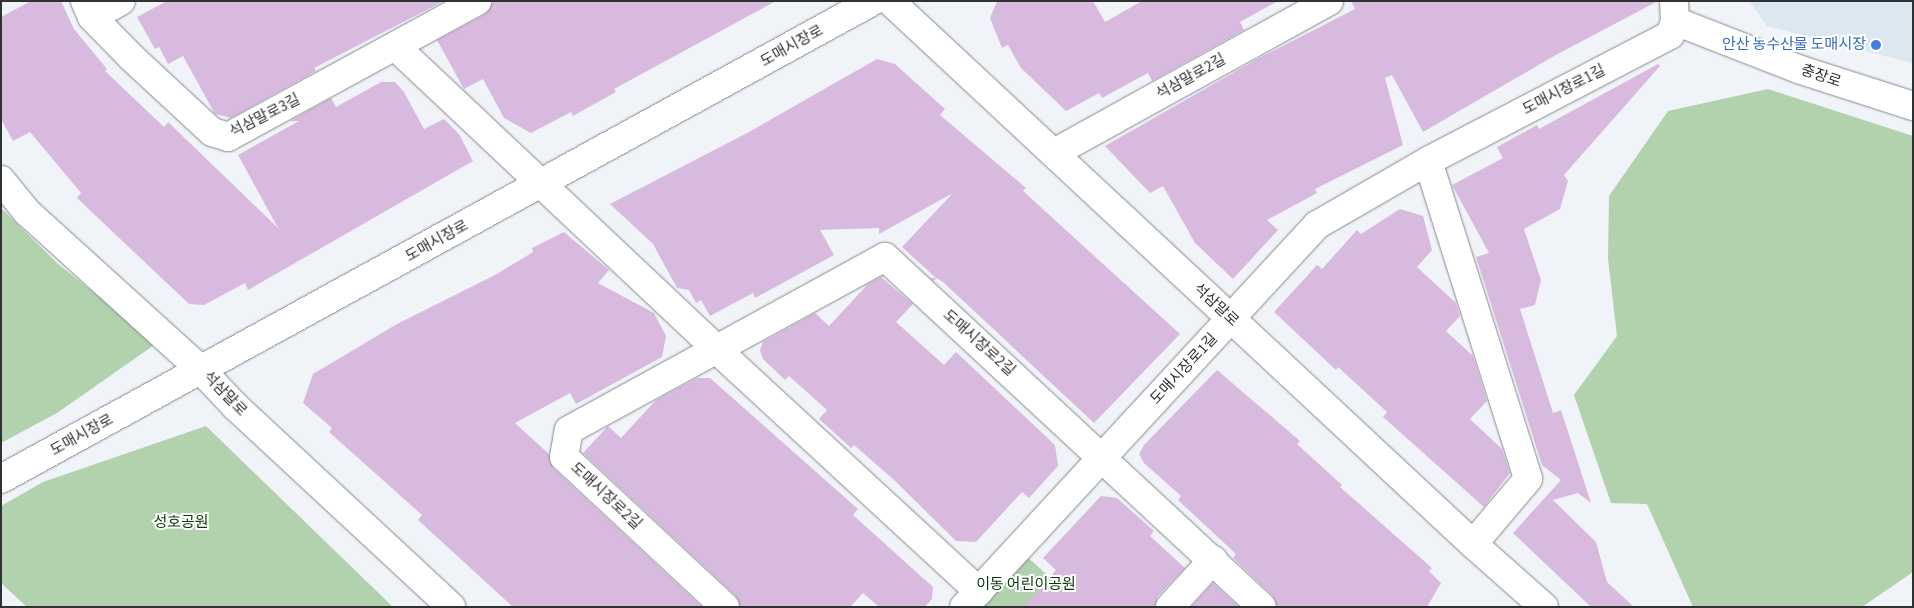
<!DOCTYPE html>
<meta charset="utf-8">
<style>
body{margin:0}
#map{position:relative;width:1914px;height:608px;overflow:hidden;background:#f0f4f8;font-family:"Source Sans 3","Noto Sans KR",sans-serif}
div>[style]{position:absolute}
.built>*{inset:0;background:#dce7f0}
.green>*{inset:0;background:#b1d2ad}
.building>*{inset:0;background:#d8badf}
.roads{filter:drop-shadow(0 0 1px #85898d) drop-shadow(0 0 1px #85898d)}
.minor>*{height:28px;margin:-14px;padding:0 14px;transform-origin:14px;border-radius:14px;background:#fff}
.dots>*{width:14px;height:14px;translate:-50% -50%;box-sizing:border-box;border:2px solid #fff;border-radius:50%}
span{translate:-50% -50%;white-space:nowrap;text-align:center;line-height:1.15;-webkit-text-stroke:4px #fff;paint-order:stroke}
.shop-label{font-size:15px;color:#366cbe}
.right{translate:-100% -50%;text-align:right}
.street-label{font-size:15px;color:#303133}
.park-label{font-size:15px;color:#0b3908}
.frame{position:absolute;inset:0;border:2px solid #303133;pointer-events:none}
</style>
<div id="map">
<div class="built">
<i style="clip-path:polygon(1749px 1px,1913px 1px,1913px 63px,1767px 26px)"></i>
</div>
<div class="green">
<i style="clip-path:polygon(1768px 89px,1913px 136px,1913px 572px,1862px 607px,1693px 607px,1647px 504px,1611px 503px,1574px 395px,1617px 336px,1608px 259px,1609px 196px,1668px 111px)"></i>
<i style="clip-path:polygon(1px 208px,58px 264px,157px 343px,57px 413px,1px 443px)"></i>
<i style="clip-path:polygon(206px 426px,393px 607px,27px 607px,1px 583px,1px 506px,43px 482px)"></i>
<i style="clip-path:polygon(1025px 555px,1083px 607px,978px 607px)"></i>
</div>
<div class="building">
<i style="clip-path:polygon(31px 1px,61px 1px,74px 29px,107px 69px,105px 71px,164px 127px,168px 122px,278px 228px,238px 155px,299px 121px,290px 121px,331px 98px,336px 107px,381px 82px,395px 82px,404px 92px,424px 129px,444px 119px,459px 134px,473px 161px,248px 290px,245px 283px,204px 305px,189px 304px,77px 198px,81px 193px,30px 132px,13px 141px,1px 119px,1px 17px)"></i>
<i style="clip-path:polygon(167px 1px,444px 1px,314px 68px,316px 71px,231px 118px,215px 114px,183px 56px,168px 64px,159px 47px,155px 49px,137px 17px)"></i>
<i style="clip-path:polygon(493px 1px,776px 1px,614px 89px,616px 92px,573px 116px,571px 112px,531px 133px,504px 118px,483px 79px,464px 89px,437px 40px,484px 15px)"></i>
<i style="clip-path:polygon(997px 1px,1093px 1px,1105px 22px,1142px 1px,1278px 1px,1240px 22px,1244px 30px,1152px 81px,1148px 73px,1102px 98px,1099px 93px,1066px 111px,1021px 68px,1008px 45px,1002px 48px,990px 18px)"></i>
<i style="clip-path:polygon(1351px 1px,1658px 1px,1554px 56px,1423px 132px,1392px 75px,1385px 78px,1403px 145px,1315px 189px,1317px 193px,1267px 220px,1278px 230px,1233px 279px,1195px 243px,1163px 186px,1150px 193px,1105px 146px,1259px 58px,1355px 9px)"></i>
<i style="clip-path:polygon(877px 59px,895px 64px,945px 109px,940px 115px,1026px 188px,1023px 191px,1180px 334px,1094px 423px,943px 282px,936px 278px,934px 281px,930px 278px,936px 278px,902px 247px,953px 193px,879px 234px,879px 228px,820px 230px,834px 255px,755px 298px,753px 293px,710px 316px,701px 300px,696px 303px,689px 290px,677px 288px,653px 244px,610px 204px,749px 132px)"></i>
<i style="clip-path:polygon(1658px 64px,1660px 66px,1564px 175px,1568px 181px,1560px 209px,1524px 229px,1541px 280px,1535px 305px,1520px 309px,1553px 413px,1561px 410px,1591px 503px,1578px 493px,1553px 500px,1596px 542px,1607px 582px,1634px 607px,1591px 607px,1513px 533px,1561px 480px,1542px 465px,1476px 257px,1489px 253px,1452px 185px,1503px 158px,1497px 147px,1537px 125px,1539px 129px)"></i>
<i style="clip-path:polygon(1400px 209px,1423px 216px,1432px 250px,1417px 267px,1456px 303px,1460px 316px,1446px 331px,1473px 356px,1487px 401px,1470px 419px,1502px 449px,1510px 473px,1484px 507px,1383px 417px,1387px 412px,1338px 367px,1336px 370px,1274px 312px,1317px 265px,1322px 269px,1357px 230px,1361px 234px)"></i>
<i style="clip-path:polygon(564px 232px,609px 270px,598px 283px,654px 313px,666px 336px,662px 357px,576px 404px,570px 393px,515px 423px,549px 454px,553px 468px,702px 607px,513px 607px,418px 520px,422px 515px,329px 432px,332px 428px,303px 403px,313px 374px,397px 324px,497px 274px,533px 252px,532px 248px)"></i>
<i style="clip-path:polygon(881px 277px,913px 304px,896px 322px,944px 365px,956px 352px,1055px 445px,1058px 466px,1029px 498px,1022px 492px,976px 542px,956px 541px,893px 479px,854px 445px,851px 448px,819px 419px,827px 410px,789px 376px,785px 380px,763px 359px,760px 350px,763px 342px,815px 313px,829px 326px,868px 284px)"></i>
<i style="clip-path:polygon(1217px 370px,1300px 441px,1297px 444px,1342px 485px,1340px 487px,1432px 568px,1429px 571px,1441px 583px,1427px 607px,1277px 607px,1273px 596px,1233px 558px,1236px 554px,1178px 500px,1181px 496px,1144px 463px,1139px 454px,1144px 445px)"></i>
<i style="clip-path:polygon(697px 378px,710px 378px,858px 509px,853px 515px,933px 587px,932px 599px,925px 607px,879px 607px,863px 593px,850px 607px,740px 607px,736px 596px,583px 453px,608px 426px,621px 438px,656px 400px)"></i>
<i style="clip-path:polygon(1101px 496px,1117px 498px,1154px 531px,1150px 536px,1185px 568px,1158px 596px,1155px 607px,1023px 607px,1056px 570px,1043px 558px)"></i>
<i style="clip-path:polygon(1213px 583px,1239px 607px,1191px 607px)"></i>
</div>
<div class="roads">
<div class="minor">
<i style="left:85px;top:1px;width:17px;rotate:66deg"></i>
<i style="left:92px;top:17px;width:56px;rotate:45.7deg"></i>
<i style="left:131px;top:57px;width:110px;rotate:42.8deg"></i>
<i style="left:212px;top:132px;width:17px;rotate:17deg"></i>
<i style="left:228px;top:137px;width:284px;rotate:-28.6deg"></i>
<i style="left:890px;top:1px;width:797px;rotate:42.97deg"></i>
<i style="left:1473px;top:544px;width:95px;rotate:41.6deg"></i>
<i style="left:92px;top:17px;width:33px;rotate:-29deg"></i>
<i style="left:1675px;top:21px;width:135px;rotate:21.3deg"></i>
<i style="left:1801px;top:70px;width:118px;rotate:17.8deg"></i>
<i style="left:396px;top:47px;width:439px;rotate:43.3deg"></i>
<i style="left:715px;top:348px;width:359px;rotate:42.7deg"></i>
<i style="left:1054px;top:153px;width:314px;rotate:-28.9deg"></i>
<i style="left:1428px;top:161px;width:333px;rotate:72.5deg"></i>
<i style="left:1528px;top:479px;width:85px;rotate:130.2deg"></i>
<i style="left:1px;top:180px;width:41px;rotate:50.9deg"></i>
<i style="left:27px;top:212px;width:235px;rotate:42.2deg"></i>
<i style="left:201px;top:370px;width:50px;rotate:46.6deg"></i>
<i style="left:235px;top:406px;width:295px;rotate:42.9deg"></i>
<i style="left:1px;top:479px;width:994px;rotate:-28.73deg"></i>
<i style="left:725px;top:607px;width:220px;rotate:-137deg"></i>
<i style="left:564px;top:457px;width:27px;rotate:-80deg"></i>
<i style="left:569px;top:430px;width:360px;rotate:-28.7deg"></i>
<i style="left:885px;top:257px;width:514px;rotate:42.87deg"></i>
<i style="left:964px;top:607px;width:520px;rotate:-47.26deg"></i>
<i style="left:1317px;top:225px;width:128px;rotate:-30deg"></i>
<i style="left:1428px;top:161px;width:273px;rotate:-27.5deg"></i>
<i style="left:1670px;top:35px;width:15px;rotate:-70deg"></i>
<i style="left:1675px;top:21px;width:20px;rotate:-93deg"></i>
<i style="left:1170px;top:607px;width:64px;rotate:-47.5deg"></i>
</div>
</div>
<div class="dots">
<i style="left:1876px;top:45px;background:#3f7fe0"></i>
</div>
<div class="shop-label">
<span class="right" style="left:1866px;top:45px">안산 농수산물 도매시장</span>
</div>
<div class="street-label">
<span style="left:792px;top:46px;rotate:-29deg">도매시장로</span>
<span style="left:1821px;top:76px;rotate:19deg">충장로</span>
<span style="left:1191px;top:77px;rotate:-29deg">석삼말로2길</span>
<span style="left:1564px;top:90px;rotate:-27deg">도매시장로1길</span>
<span style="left:265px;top:116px;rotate:-27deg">석삼말로3길</span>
<span style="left:437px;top:241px;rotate:-29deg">도매시장로</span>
<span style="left:1216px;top:305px;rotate:43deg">석삼말로</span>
<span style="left:979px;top:343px;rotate:42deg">도매시장로2길</span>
<span style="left:1184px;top:369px;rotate:-47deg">도매시장로1길</span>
<span style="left:225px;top:394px;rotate:46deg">석삼말로</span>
<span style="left:82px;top:435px;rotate:-29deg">도매시장로</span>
<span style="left:606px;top:496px;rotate:43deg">도매시장로2길</span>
</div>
<div class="park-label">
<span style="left:181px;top:523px">성호공원</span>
<span style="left:1026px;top:585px">이동 어린이공원</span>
</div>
<div class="frame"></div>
</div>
